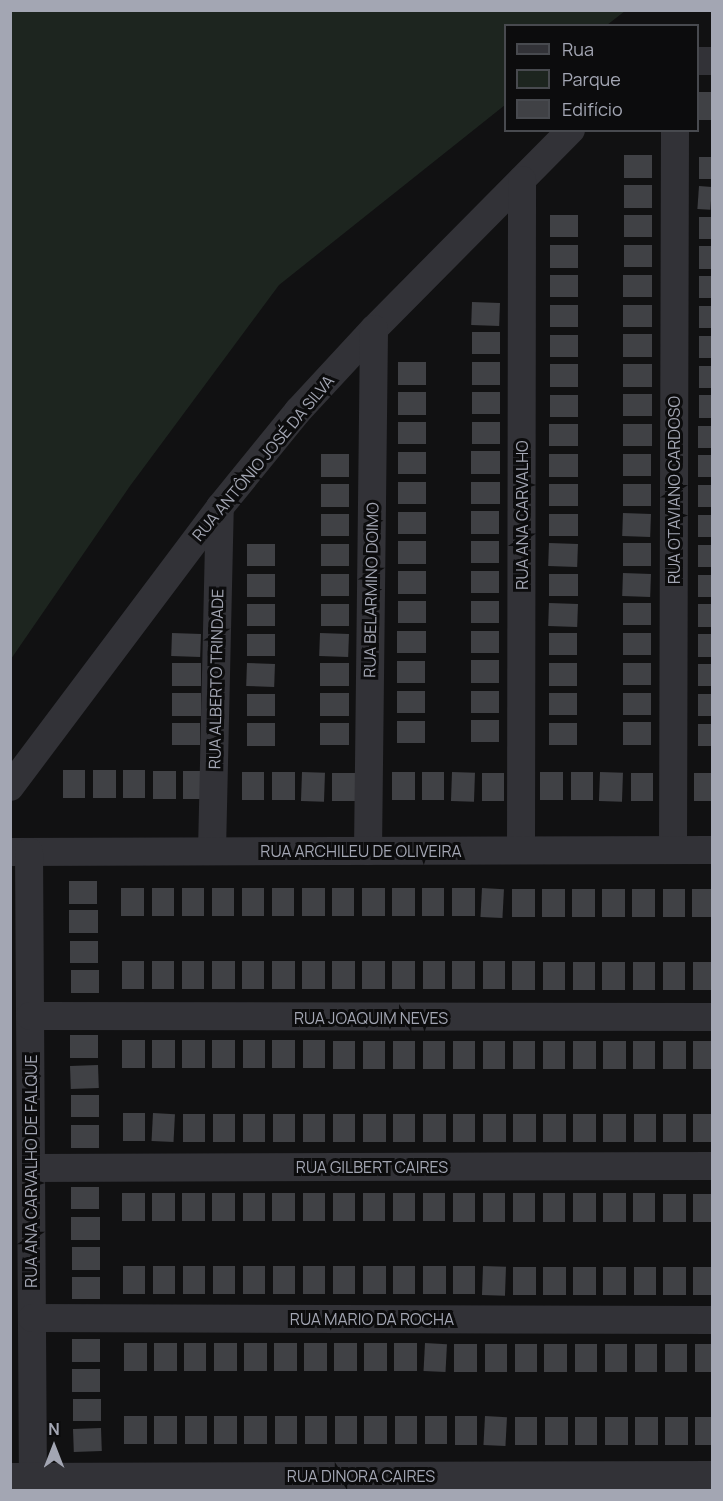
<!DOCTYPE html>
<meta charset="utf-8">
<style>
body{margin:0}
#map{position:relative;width:723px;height:1501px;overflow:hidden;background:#111112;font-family:Manrope,sans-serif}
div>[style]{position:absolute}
.green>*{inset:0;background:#1d251f}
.building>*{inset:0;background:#404145;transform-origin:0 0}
.minor>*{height:28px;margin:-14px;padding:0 14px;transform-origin:14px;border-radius:14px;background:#323237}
span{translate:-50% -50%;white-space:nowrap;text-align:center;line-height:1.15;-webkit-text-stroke:6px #0c0c0d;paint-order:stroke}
.street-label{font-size:16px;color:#a3a6b3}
.frame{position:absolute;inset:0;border:12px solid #a3a6b3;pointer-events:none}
.legend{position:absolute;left:504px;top:24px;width:195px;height:108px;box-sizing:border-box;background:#0c0c0d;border:2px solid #484a4f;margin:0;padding:8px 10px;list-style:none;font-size:18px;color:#a3a6b3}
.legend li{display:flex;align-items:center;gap:12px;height:30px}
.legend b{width:30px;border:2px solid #484a4f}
.north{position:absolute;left:24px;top:1417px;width:60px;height:60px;-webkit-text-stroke:4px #0c0c0d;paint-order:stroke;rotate:0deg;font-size:16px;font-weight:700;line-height:24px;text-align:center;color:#a3a6b3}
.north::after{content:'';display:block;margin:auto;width:21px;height:27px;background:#a3a6b3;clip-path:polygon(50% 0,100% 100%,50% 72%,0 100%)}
</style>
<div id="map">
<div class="green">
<i style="clip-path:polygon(11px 10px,625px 11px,607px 25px,506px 26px,505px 105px,279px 285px,130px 486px,11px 659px)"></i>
</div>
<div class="building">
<i style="left:698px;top:92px;width:14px;height:28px"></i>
<i style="left:624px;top:155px;width:28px;height:23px"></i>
<i style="left:699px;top:157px;width:13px;height:22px"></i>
<i style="left:624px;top:185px;width:28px;height:23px"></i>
<i style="left:699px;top:186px;width:13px;height:23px;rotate:4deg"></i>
<i style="left:550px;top:215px;width:28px;height:22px"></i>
<i style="left:624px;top:215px;width:28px;height:22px"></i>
<i style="left:699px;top:217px;width:13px;height:22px"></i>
<i style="left:550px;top:245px;width:28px;height:23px"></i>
<i style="left:624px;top:245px;width:28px;height:22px"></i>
<i style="left:699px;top:246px;width:13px;height:23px"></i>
<i style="left:550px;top:275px;width:28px;height:22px"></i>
<i style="left:623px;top:275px;width:29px;height:22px"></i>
<i style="left:699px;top:276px;width:13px;height:22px"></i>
<i style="left:472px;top:302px;width:28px;height:23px;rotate:2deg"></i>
<i style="left:550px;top:305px;width:28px;height:22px"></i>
<i style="left:623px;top:305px;width:29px;height:22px"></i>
<i style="left:699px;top:306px;width:13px;height:22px"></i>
<i style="left:472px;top:332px;width:28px;height:22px"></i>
<i style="left:623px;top:334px;width:29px;height:23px"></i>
<i style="left:550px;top:335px;width:28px;height:22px"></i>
<i style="left:699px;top:336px;width:13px;height:22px"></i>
<i style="left:398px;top:362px;width:28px;height:23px"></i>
<i style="left:472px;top:362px;width:28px;height:23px"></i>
<i style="left:550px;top:364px;width:28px;height:23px"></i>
<i style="left:623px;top:364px;width:29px;height:23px"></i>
<i style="left:699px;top:366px;width:13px;height:22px"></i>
<i style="left:398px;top:392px;width:28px;height:23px"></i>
<i style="left:472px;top:392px;width:28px;height:22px"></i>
<i style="left:623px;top:394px;width:29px;height:22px"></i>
<i style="left:550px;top:395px;width:28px;height:22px"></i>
<i style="left:699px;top:395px;width:13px;height:23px"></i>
<i style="left:398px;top:422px;width:28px;height:22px"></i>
<i style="left:472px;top:422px;width:28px;height:22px"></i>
<i style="left:549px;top:424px;width:29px;height:22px"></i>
<i style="left:623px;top:424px;width:29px;height:22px"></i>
<i style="left:698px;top:426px;width:14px;height:22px"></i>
<i style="left:471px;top:451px;width:29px;height:23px"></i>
<i style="left:398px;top:452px;width:28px;height:22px"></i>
<i style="left:321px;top:454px;width:28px;height:23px"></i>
<i style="left:549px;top:454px;width:29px;height:23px"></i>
<i style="left:623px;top:454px;width:28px;height:22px"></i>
<i style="left:698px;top:455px;width:14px;height:22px"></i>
<i style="left:398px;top:482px;width:28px;height:22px"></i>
<i style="left:471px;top:482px;width:29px;height:22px"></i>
<i style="left:321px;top:484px;width:28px;height:23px"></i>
<i style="left:549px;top:484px;width:29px;height:22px"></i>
<i style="left:623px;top:484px;width:28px;height:22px"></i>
<i style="left:698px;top:485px;width:14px;height:22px"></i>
<i style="left:471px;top:511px;width:28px;height:23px"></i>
<i style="left:398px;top:512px;width:28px;height:22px"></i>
<i style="left:623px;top:513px;width:28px;height:23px;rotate:2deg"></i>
<i style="left:321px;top:514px;width:28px;height:22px"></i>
<i style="left:549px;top:514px;width:29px;height:22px"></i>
<i style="left:698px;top:515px;width:14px;height:22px"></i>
<i style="left:398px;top:541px;width:28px;height:23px"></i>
<i style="left:471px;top:541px;width:28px;height:22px"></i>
<i style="left:549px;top:543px;width:29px;height:23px;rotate:2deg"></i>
<i style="left:623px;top:543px;width:28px;height:23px"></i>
<i style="left:247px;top:544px;width:28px;height:22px"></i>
<i style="left:321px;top:544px;width:28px;height:22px"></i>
<i style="left:698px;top:545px;width:14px;height:22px"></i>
<i style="left:398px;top:571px;width:28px;height:23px"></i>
<i style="left:471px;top:571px;width:28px;height:22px"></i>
<i style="left:623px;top:573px;width:28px;height:23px;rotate:2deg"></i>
<i style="left:247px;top:574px;width:28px;height:23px"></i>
<i style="left:321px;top:574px;width:28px;height:22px"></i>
<i style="left:549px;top:574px;width:29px;height:22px"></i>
<i style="left:698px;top:575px;width:14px;height:22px"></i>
<i style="left:398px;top:601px;width:28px;height:22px"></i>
<i style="left:471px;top:601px;width:28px;height:22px"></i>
<i style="left:549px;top:603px;width:29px;height:23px;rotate:2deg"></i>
<i style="left:623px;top:603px;width:28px;height:22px"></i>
<i style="left:247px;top:604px;width:28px;height:22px"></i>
<i style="left:321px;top:604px;width:28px;height:22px"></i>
<i style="left:698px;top:604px;width:14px;height:23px"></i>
<i style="left:397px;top:631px;width:29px;height:22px"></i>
<i style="left:471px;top:631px;width:28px;height:22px"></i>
<i style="left:172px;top:633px;width:29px;height:23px;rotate:2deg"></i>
<i style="left:320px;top:633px;width:29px;height:23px;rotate:2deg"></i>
<i style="left:549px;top:633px;width:28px;height:22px"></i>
<i style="left:623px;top:633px;width:28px;height:22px"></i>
<i style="left:247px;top:634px;width:28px;height:22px"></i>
<i style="left:698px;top:634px;width:14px;height:23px"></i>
<i style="left:471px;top:660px;width:28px;height:23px"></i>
<i style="left:397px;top:661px;width:28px;height:22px"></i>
<i style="left:172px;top:663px;width:29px;height:23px"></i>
<i style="left:247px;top:663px;width:28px;height:23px;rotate:2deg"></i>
<i style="left:320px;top:663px;width:29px;height:23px"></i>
<i style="left:549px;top:663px;width:28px;height:23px"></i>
<i style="left:623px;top:663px;width:28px;height:22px"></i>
<i style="left:698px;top:664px;width:14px;height:22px"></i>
<i style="left:397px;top:691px;width:28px;height:22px"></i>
<i style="left:471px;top:691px;width:28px;height:22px"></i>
<i style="left:172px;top:693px;width:29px;height:23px"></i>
<i style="left:320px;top:693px;width:29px;height:23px"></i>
<i style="left:549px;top:693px;width:28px;height:22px"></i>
<i style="left:623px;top:693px;width:28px;height:22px"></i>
<i style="left:247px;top:694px;width:28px;height:22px"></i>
<i style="left:698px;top:694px;width:14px;height:22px"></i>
<i style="left:471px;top:720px;width:28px;height:22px"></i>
<i style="left:397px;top:721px;width:28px;height:22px"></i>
<i style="left:623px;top:722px;width:28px;height:23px"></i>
<i style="left:172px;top:723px;width:28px;height:22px"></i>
<i style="left:247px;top:723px;width:28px;height:23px"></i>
<i style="left:320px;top:723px;width:29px;height:22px"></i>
<i style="left:549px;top:723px;width:28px;height:22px"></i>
<i style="left:698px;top:724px;width:14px;height:22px"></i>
<i style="left:63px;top:770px;width:22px;height:28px"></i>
<i style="left:93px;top:770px;width:23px;height:28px"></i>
<i style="left:123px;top:770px;width:22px;height:28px"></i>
<i style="left:153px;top:771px;width:23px;height:28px"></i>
<i style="left:183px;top:771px;width:23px;height:28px"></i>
<i style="left:242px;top:772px;width:22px;height:28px"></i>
<i style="left:272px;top:772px;width:23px;height:28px"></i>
<i style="left:302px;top:772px;width:23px;height:29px;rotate:2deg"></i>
<i style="left:392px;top:772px;width:23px;height:28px"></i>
<i style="left:422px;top:772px;width:22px;height:28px"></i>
<i style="left:452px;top:772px;width:23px;height:29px;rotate:2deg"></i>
<i style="left:540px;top:772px;width:23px;height:28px"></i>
<i style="left:571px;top:772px;width:22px;height:28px"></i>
<i style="left:600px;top:772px;width:23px;height:29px;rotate:2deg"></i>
<i style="left:332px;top:773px;width:23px;height:28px"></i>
<i style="left:482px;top:773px;width:22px;height:28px"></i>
<i style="left:631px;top:773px;width:22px;height:28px"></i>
<i style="left:694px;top:773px;width:18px;height:28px"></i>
<i style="left:69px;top:881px;width:28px;height:23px"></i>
<i style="left:121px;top:888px;width:23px;height:28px"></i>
<i style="left:152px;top:888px;width:22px;height:28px"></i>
<i style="left:182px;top:888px;width:22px;height:28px"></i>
<i style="left:212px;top:888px;width:22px;height:28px"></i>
<i style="left:242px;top:888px;width:22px;height:28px"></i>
<i style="left:272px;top:888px;width:22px;height:28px"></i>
<i style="left:302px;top:888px;width:23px;height:28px"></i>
<i style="left:332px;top:888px;width:22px;height:28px"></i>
<i style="left:362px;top:888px;width:23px;height:28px"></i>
<i style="left:392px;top:888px;width:23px;height:28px"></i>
<i style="left:422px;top:888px;width:22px;height:28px"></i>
<i style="left:452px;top:888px;width:23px;height:28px"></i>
<i style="left:482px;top:888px;width:22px;height:29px;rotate:3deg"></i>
<i style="left:512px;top:889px;width:23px;height:28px"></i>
<i style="left:542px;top:889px;width:23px;height:28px"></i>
<i style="left:572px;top:889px;width:23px;height:28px"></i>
<i style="left:602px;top:889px;width:23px;height:28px"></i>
<i style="left:632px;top:889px;width:23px;height:28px"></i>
<i style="left:663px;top:889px;width:22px;height:28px"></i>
<i style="left:692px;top:889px;width:20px;height:28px"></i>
<i style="left:98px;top:910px;width:23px;height:29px;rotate:90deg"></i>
<i style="left:70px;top:941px;width:28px;height:22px"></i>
<i style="left:122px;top:961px;width:22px;height:28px"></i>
<i style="left:152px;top:961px;width:22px;height:28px"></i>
<i style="left:182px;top:961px;width:22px;height:28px"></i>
<i style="left:212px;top:961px;width:23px;height:28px"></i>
<i style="left:242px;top:961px;width:22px;height:28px"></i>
<i style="left:272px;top:961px;width:23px;height:28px"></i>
<i style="left:302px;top:961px;width:23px;height:28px"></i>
<i style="left:332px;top:961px;width:23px;height:28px"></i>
<i style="left:362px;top:961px;width:23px;height:28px"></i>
<i style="left:392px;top:961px;width:23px;height:28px"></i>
<i style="left:423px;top:961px;width:22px;height:28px"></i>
<i style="left:452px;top:961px;width:23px;height:28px"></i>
<i style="left:483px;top:961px;width:22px;height:28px"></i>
<i style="left:512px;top:961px;width:23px;height:29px"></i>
<i style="left:543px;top:962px;width:22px;height:28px"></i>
<i style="left:573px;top:962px;width:22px;height:28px"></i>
<i style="left:602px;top:962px;width:23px;height:28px"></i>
<i style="left:633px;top:962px;width:22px;height:28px"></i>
<i style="left:663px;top:962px;width:22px;height:28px"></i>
<i style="left:693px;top:962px;width:19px;height:28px"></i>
<i style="left:99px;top:970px;width:23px;height:28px;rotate:90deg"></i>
<i style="left:98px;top:1035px;width:23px;height:28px;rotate:90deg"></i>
<i style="left:122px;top:1040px;width:23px;height:28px"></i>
<i style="left:152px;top:1040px;width:23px;height:28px"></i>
<i style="left:182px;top:1040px;width:23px;height:28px"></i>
<i style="left:212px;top:1040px;width:23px;height:28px"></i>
<i style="left:243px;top:1040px;width:22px;height:28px"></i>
<i style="left:272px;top:1040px;width:23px;height:28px"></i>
<i style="left:303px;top:1040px;width:22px;height:28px"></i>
<i style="left:333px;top:1041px;width:22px;height:28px"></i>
<i style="left:363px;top:1041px;width:22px;height:28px"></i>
<i style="left:393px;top:1041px;width:22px;height:28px"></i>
<i style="left:423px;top:1041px;width:22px;height:28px"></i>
<i style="left:453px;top:1041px;width:22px;height:28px"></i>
<i style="left:483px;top:1041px;width:22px;height:28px"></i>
<i style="left:513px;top:1041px;width:22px;height:28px"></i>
<i style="left:543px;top:1041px;width:22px;height:28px"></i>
<i style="left:573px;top:1041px;width:23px;height:28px"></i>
<i style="left:603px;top:1041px;width:23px;height:28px"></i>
<i style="left:633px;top:1041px;width:22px;height:28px"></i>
<i style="left:663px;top:1041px;width:23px;height:28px"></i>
<i style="left:693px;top:1041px;width:19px;height:28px"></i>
<i style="left:98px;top:1065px;width:23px;height:28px;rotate:88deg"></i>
<i style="left:99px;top:1095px;width:22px;height:28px;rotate:90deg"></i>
<i style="left:123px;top:1113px;width:22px;height:28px"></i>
<i style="left:153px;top:1113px;width:22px;height:28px;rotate:3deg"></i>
<i style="left:183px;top:1114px;width:22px;height:28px"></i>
<i style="left:213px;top:1114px;width:22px;height:28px"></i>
<i style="left:243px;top:1114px;width:22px;height:28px"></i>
<i style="left:273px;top:1114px;width:22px;height:28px"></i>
<i style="left:303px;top:1114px;width:22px;height:28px"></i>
<i style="left:333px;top:1114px;width:22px;height:28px"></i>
<i style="left:363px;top:1114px;width:23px;height:28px"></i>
<i style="left:393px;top:1114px;width:22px;height:28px"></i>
<i style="left:423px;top:1114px;width:23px;height:28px"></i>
<i style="left:453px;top:1114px;width:22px;height:28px"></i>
<i style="left:483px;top:1114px;width:23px;height:28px"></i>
<i style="left:513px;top:1114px;width:23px;height:28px"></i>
<i style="left:543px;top:1114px;width:23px;height:28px"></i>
<i style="left:573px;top:1114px;width:23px;height:28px"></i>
<i style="left:603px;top:1114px;width:23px;height:28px"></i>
<i style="left:634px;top:1114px;width:22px;height:28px"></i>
<i style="left:663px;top:1114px;width:23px;height:28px"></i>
<i style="left:693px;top:1114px;width:19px;height:28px"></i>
<i style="left:71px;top:1125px;width:28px;height:23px"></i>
<i style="left:99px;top:1187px;width:22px;height:28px;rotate:90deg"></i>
<i style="left:122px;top:1193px;width:23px;height:28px"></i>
<i style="left:152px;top:1193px;width:23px;height:28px"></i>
<i style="left:182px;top:1193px;width:23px;height:28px"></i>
<i style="left:212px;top:1193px;width:23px;height:28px"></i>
<i style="left:243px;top:1193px;width:22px;height:28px"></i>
<i style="left:272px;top:1193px;width:23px;height:28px"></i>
<i style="left:303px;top:1193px;width:22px;height:28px"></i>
<i style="left:333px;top:1193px;width:22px;height:28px"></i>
<i style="left:363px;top:1193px;width:22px;height:28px"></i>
<i style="left:393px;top:1193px;width:22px;height:28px"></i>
<i style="left:423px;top:1193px;width:22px;height:28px"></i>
<i style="left:453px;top:1193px;width:22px;height:29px"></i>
<i style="left:483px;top:1193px;width:22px;height:29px"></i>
<i style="left:513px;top:1193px;width:22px;height:29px"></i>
<i style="left:543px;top:1193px;width:22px;height:29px"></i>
<i style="left:573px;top:1193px;width:23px;height:29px"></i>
<i style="left:603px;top:1193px;width:23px;height:29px"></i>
<i style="left:633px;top:1193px;width:22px;height:29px"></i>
<i style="left:663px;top:1194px;width:23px;height:28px"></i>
<i style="left:693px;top:1194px;width:19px;height:28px"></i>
<i style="left:71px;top:1217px;width:29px;height:23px"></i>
<i style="left:72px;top:1247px;width:28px;height:23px"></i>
<i style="left:123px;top:1266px;width:22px;height:28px"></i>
<i style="left:153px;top:1266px;width:22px;height:28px"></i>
<i style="left:183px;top:1266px;width:22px;height:28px"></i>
<i style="left:213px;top:1266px;width:22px;height:28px"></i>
<i style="left:243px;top:1266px;width:22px;height:28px"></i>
<i style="left:273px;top:1266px;width:22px;height:28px"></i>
<i style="left:303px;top:1266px;width:22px;height:28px"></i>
<i style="left:333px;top:1266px;width:22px;height:28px"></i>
<i style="left:363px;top:1266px;width:23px;height:28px"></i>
<i style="left:393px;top:1266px;width:22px;height:28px"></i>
<i style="left:423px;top:1266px;width:23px;height:28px"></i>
<i style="left:453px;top:1266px;width:22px;height:28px"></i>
<i style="left:483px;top:1266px;width:23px;height:29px;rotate:2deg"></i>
<i style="left:513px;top:1267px;width:23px;height:28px"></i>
<i style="left:543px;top:1267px;width:23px;height:28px"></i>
<i style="left:573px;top:1267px;width:23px;height:28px"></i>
<i style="left:603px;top:1267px;width:23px;height:28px"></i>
<i style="left:634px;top:1267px;width:22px;height:28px"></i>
<i style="left:663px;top:1267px;width:23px;height:28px"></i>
<i style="left:693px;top:1267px;width:19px;height:28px"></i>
<i style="left:72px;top:1277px;width:28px;height:22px"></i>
<i style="left:72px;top:1339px;width:28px;height:23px"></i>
<i style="left:124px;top:1343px;width:23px;height:28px"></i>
<i style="left:154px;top:1343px;width:23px;height:28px"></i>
<i style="left:184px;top:1343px;width:22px;height:28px"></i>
<i style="left:214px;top:1343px;width:23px;height:28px"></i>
<i style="left:244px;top:1343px;width:23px;height:28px"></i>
<i style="left:274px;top:1343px;width:23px;height:28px"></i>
<i style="left:304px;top:1343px;width:23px;height:28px"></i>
<i style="left:334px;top:1343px;width:23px;height:28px"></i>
<i style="left:364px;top:1343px;width:23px;height:28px"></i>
<i style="left:394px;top:1343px;width:23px;height:28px"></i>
<i style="left:425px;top:1343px;width:22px;height:28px;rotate:3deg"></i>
<i style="left:454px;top:1344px;width:23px;height:28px"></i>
<i style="left:485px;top:1344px;width:22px;height:28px"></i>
<i style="left:515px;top:1344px;width:22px;height:28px"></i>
<i style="left:544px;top:1344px;width:23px;height:28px"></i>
<i style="left:575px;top:1344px;width:22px;height:28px"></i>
<i style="left:605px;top:1344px;width:22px;height:28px"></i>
<i style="left:635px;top:1344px;width:22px;height:28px"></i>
<i style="left:665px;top:1344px;width:22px;height:28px"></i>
<i style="left:695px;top:1344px;width:17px;height:28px"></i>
<i style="left:72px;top:1369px;width:28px;height:23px"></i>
<i style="left:73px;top:1399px;width:28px;height:22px"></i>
<i style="left:124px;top:1416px;width:23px;height:28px"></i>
<i style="left:154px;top:1416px;width:23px;height:28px"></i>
<i style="left:185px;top:1416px;width:22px;height:28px"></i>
<i style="left:214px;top:1416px;width:23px;height:28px"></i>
<i style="left:244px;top:1416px;width:23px;height:28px"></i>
<i style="left:275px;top:1416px;width:22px;height:28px"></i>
<i style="left:305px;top:1416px;width:22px;height:28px"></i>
<i style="left:335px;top:1416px;width:22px;height:28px"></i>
<i style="left:364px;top:1416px;width:23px;height:28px"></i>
<i style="left:395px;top:1416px;width:22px;height:28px"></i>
<i style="left:425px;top:1416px;width:22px;height:28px"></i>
<i style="left:455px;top:1416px;width:22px;height:29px"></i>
<i style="left:485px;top:1416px;width:22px;height:29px;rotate:3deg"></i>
<i style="left:515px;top:1417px;width:22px;height:28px"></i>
<i style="left:545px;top:1417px;width:23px;height:28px"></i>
<i style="left:575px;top:1417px;width:22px;height:28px"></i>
<i style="left:605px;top:1417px;width:23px;height:28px"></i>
<i style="left:635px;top:1417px;width:23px;height:28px"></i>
<i style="left:665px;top:1417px;width:23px;height:28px"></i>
<i style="left:695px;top:1417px;width:17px;height:28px"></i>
<i style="left:101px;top:1428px;width:23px;height:28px;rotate:88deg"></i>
</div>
<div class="minor">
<i style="left:698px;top:61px;width:14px"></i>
<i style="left:10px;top:787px;width:350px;rotate:-53.1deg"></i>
<i style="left:220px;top:507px;width:124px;rotate:-50.9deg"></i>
<i style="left:298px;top:411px;width:112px;rotate:-47.2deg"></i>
<i style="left:374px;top:329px;width:280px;rotate:-45.3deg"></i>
<i style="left:521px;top:850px;width:670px;rotate:-89.91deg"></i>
<i style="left:673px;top:850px;width:720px;rotate:-89.84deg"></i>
<i style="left:212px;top:851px;width:344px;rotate:-88.7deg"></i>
<i style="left:368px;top:851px;width:522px;rotate:-89.34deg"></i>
<i style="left:10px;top:852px;width:702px;rotate:-0.16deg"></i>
<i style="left:29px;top:852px;width:638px;rotate:89.64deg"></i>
<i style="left:30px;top:1016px;width:682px;rotate:0.08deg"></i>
<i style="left:31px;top:1168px;width:681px;rotate:-0.17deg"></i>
<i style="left:32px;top:1318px;width:680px;rotate:0.17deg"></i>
<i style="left:10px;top:1477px;width:702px;rotate:-0.16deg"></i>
</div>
<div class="street-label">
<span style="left:263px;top:458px;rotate:-50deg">RUA ANTÔNIO JOSÉ DA SILVA</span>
<span style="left:674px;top:490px;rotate:-90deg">RUA OTAVIANO CARDOSO</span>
<span style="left:522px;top:515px;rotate:-90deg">RUA ANA CARVALHO</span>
<span style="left:371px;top:590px;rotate:-89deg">RUA BELARMINO DOIMO</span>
<span style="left:216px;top:679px;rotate:-89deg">RUA ALBERTO TRINDADE</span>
<span style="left:361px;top:851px">RUA ARCHILEU DE OLIVEIRA</span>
<span style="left:371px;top:1018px">RUA JOAQUIM NEVES</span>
<span style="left:372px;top:1167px">RUA GILBERT CAIRES</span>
<span style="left:31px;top:1171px;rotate:-90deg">RUA ANA CARVALHO DE FALQUE</span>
<span style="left:372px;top:1319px">RUA MARIO DA ROCHA</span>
<span style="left:361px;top:1476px">RUA DINORA CAIRES</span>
</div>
<div class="frame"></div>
<ul class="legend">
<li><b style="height:8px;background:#323237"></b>Rua</li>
<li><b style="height:16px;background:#1d251f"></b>Parque</li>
<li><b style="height:16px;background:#404145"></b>Edifício</li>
</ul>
<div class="north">N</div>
</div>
